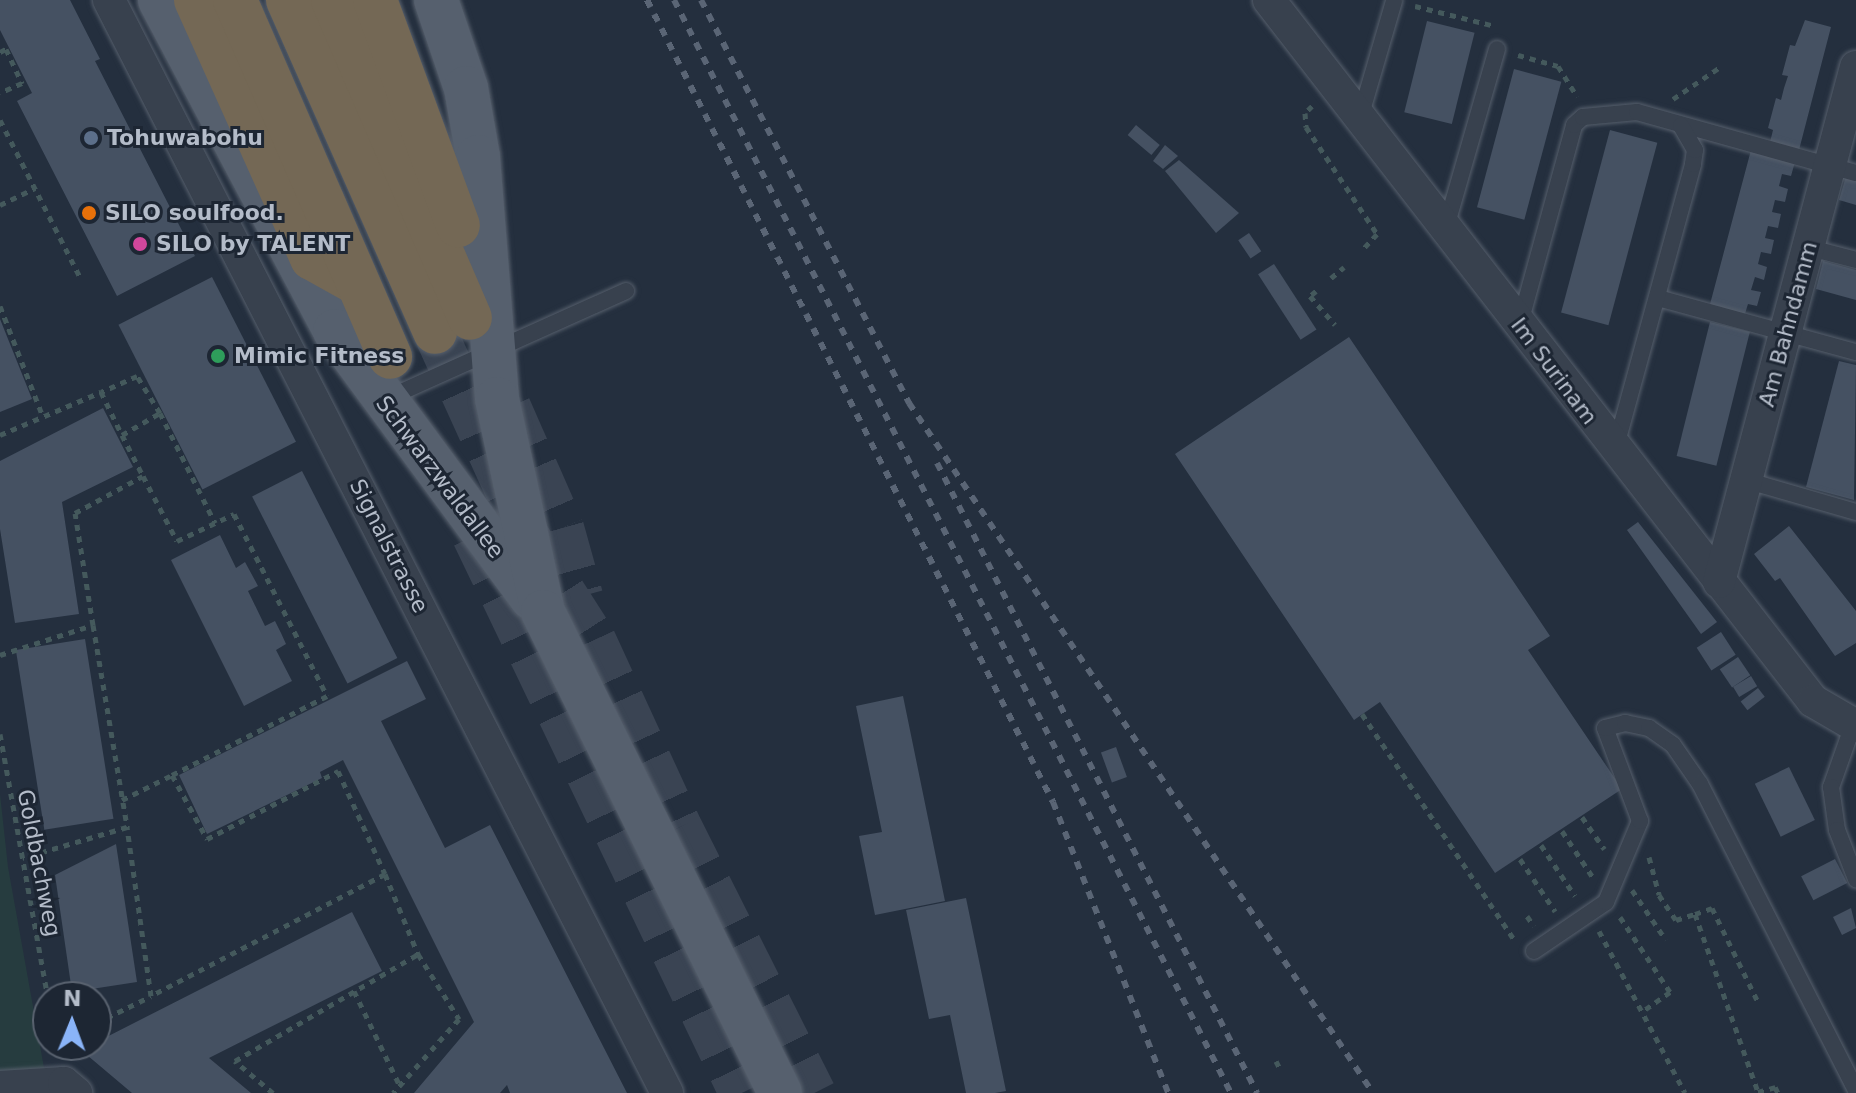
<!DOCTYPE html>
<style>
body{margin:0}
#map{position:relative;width:1856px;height:1093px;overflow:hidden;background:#242f3e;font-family:"DejaVu Sans",sans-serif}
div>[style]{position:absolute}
.green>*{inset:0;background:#263c3f}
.building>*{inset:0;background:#455162;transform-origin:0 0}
.highway-tunnel>*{height:44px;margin-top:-22px;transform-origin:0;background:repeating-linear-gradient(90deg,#3a4453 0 44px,transparent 0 66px)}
.path>*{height:5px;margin-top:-2.5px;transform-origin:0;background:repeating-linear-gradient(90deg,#44595c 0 6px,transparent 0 12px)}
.roads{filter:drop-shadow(0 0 2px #565f6c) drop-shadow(0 0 2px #565f6c)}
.lane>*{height:16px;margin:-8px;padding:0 8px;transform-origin:8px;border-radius:8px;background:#38414e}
.street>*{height:32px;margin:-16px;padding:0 16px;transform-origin:16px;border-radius:16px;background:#38414e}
.primary>*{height:44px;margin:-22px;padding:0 22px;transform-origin:22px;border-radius:22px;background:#56606e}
.highway>*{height:44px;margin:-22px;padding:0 22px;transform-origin:22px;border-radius:22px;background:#746855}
.rail>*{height:6px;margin-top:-3px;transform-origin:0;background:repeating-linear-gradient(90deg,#5a6575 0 8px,transparent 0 16px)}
.dots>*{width:22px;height:22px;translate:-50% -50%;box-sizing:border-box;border:4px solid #1d2633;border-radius:50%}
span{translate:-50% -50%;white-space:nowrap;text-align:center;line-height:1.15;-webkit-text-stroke:6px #1d2633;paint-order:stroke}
.poi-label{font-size:22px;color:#b4bcc9;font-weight:700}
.left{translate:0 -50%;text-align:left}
.street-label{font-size:22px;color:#b4bcc9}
.north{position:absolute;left:32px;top:981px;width:80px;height:80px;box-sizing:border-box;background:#1d2633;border:2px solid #59626f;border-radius:50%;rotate:1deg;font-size:22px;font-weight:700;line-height:32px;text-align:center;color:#b4bcc9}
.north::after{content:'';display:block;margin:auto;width:28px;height:36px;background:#8ab4f8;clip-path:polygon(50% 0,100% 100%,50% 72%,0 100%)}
</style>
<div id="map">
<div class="green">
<i style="clip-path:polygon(0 794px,8px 867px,46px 1079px,0 1081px)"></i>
</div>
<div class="building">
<i style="clip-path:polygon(0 0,70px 0,100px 59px,95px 61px,195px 256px,117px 296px,17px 101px,32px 93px,0 30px)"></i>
<i style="clip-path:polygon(1805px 20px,1831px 27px,1799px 150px,1770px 142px,1773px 130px,1768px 128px,1776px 98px,1781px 100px,1784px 88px,1788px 76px,1782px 75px,1790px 45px,1795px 46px)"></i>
<i style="left:1427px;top:21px;width:49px;height:94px;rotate:14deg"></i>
<i style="left:1514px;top:69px;width:49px;height:143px;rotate:15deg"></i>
<i style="left:1136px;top:125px;width:31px;height:13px;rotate:40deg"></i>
<i style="left:1610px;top:130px;width:49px;height:189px;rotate:15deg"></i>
<i style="clip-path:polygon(1165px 145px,1178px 156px,1163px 169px,1153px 161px)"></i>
<i style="clip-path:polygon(1751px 150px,1795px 162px,1791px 176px,1782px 174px,1779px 186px,1788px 189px,1785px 202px,1775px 200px,1772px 212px,1781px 214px,1778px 228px,1768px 226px,1765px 238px,1774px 240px,1771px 254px,1761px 252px,1758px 264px,1767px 267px,1764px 280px,1755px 277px,1751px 290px,1761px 292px,1757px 306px,1748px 304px,1744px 317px,1709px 308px)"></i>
<i style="clip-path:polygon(1179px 160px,1239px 213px,1216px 233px,1165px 171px)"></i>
<i style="clip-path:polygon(1846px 176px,1856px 178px,1856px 205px,1839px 200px)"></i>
<i style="left:1249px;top:233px;width:22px;height:13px;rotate:56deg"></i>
<i style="clip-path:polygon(1823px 261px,1856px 270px,1856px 300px,1816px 289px)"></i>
<i style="left:1274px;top:264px;width:78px;height:19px;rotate:57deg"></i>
<i style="left:212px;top:277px;width:185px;height:105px;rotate:63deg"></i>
<i style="clip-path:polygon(0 319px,32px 399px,0 412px)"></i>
<i style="left:1710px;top:322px;width:41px;height:138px;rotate:14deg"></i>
<i style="clip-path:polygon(1349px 337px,1550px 636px,1528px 650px,1622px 789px,1495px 873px,1380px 702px,1354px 720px,1175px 454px)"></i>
<i style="clip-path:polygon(1839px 361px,1856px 365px,1854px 500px,1806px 487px)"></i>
<i style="clip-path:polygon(103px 408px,133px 467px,62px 502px,79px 614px,15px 623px,0 529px,0 461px)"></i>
<i style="left:302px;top:471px;width:210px;height:56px;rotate:63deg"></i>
<i style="clip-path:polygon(1638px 522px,1717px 622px,1701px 634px,1627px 530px)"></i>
<i style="clip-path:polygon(1789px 526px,1856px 611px,1856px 643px,1835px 656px,1780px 578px,1775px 581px,1754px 554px)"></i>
<i style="clip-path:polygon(220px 535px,236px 568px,245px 562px,258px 586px,248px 591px,265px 626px,275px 621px,281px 633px,286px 644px,276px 650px,292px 681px,244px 706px,171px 560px)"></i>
<i style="left:1721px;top:632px;width:27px;height:29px;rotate:57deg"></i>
<i style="left:85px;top:639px;width:182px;height:70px;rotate:81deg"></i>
<i style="left:1738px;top:657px;width:22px;height:22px;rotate:56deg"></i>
<i style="clip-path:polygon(407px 661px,426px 699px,381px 721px,445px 848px,490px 825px,627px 1093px,510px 1093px,507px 1085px,500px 1093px,414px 1093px,474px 1022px,343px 760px,320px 772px,322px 778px,207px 834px,179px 775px)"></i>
<i style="left:1751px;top:676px;width:12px;height:21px;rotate:59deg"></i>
<i style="left:1758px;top:688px;width:11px;height:22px;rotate:52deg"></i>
<i style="clip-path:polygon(903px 696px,945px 901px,875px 915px,859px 836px,882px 832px,856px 706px)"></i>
<i style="left:1116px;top:747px;width:32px;height:16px;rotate:70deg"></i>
<i style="left:1789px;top:767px;width:59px;height:38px;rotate:64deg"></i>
<i style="clip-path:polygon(116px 844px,137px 982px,72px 992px,55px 875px)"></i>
<i style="left:1835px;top:859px;width:27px;height:38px;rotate:63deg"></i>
<i style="clip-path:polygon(966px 898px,1006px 1091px,995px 1093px,966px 1093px,950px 1015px,929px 1019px,906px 910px)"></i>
<i style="clip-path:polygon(1851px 908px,1856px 928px,1842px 935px,1833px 917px)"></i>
<i style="clip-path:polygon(352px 912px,382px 971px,209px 1058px,251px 1093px,132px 1093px,81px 1050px)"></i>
</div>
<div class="highway-tunnel">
<i style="left:435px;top:332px;width:225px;rotate:65.6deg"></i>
<i style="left:528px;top:537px;width:122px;rotate:57.3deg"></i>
<i style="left:594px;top:640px;width:206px;rotate:65.3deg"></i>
<i style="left:680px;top:827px;width:298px;rotate:63.3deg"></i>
<i style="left:509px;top:407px;width:132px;rotate:66.3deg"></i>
<i style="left:562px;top:528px;width:71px;rotate:74.4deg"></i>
<i style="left:474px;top:536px;width:618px;rotate:64.39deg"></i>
</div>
<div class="path">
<i style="left:1415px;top:6px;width:82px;rotate:14deg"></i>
<i style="left:0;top:52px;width:7px;rotate:-27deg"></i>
<i style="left:6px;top:49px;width:38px;rotate:65deg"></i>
<i style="left:22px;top:83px;width:24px;rotate:156deg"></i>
<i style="left:1518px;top:55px;width:41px;rotate:15.4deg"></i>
<i style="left:1558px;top:66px;width:36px;rotate:58deg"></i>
<i style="left:1673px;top:99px;width:57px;rotate:-34.2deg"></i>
<i style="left:1312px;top:106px;width:10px;rotate:135deg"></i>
<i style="left:1305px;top:113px;width:14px;rotate:86deg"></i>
<i style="left:1306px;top:127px;width:128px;rotate:56.4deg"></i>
<i style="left:1377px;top:234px;width:22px;rotate:133deg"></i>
<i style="left:0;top:120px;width:176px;rotate:63deg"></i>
<i style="left:0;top:205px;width:39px;rotate:-26deg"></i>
<i style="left:1331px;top:278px;width:17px;rotate:-40deg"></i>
<i style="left:1316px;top:291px;width:8px;rotate:140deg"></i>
<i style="left:1310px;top:296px;width:38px;rotate:49deg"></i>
<i style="left:0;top:306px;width:119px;rotate:68.8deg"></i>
<i style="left:160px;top:413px;width:123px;rotate:63.4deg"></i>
<i style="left:0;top:435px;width:110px;rotate:-23.1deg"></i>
<i style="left:122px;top:435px;width:44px;rotate:-30.1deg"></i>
<i style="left:160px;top:413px;width:44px;rotate:-121.9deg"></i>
<i style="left:137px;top:376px;width:39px;rotate:156deg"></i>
<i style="left:101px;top:392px;width:48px;rotate:64deg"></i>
<i style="left:122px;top:435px;width:46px;rotate:62.9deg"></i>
<i style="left:93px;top:625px;width:113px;rotate:-99.1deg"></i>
<i style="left:75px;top:513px;width:77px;rotate:-28.6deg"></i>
<i style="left:143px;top:476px;width:73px;rotate:62.4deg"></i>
<i style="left:177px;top:541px;width:63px;rotate:-25.3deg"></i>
<i style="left:234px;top:514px;width:204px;rotate:62.9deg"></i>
<i style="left:327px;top:696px;width:174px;rotate:153deg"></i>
<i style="left:0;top:655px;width:98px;rotate:-17.9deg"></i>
<i style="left:93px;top:625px;width:205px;rotate:80.4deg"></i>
<i style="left:127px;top:827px;width:109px;rotate:163.6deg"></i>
<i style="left:1362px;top:714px;width:275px;rotate:56deg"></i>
<i style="left:0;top:734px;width:268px;rotate:79.7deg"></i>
<i style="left:122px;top:800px;width:56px;rotate:-26.6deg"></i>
<i style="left:172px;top:775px;width:73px;rotate:61.3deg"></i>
<i style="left:207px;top:839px;width:148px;rotate:-27.4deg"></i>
<i style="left:338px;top:771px;width:113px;rotate:65.5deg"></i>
<i style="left:385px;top:874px;width:264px;rotate:152.5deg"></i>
<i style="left:1582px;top:817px;width:39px;rotate:55deg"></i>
<i style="left:1562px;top:831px;width:58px;rotate:56.3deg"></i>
<i style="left:1541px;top:845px;width:61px;rotate:56.3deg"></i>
<i style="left:1649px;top:857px;width:39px;rotate:75deg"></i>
<i style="left:1659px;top:895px;width:30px;rotate:56deg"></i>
<i style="left:1676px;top:920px;width:20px;rotate:-18deg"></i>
<i style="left:1695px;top:914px;width:189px;rotate:70.5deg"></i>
<i style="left:1758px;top:1092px;width:18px;rotate:-16deg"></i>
<i style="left:1775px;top:1087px;width:7px;rotate:63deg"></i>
<i style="left:1520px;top:859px;width:63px;rotate:56.1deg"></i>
<i style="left:385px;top:874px;width:87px;rotate:67.6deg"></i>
<i style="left:418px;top:954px;width:77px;rotate:57.8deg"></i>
<i style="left:459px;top:1019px;width:99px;rotate:131.7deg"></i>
<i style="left:1632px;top:890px;width:60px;rotate:55.8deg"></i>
<i style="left:1695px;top:914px;width:18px;rotate:-19deg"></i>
<i style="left:1712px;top:908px;width:107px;rotate:63.9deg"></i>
<i style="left:1527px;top:916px;width:12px;rotate:55deg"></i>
<i style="left:1620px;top:917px;width:90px;rotate:56.3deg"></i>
<i style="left:1670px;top:992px;width:33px;rotate:145deg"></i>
<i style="left:1599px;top:931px;width:183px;rotate:62deg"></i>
<i style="left:354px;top:991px;width:106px;rotate:64.2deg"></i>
<i style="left:96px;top:1023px;width:61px;rotate:-26.1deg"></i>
<i style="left:151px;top:996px;width:171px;rotate:-98.1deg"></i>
<i style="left:1276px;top:1061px;width:7px;rotate:63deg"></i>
<i style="left:273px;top:1093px;width:50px;rotate:-139.9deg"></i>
<i style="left:235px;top:1061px;width:212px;rotate:-30.3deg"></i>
</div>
<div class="roads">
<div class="lane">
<i style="left:1361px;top:114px;width:118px;rotate:-73.7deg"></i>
<i style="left:1446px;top:227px;width:185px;rotate:-74deg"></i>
<i style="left:1810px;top:248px;width:48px;rotate:14.6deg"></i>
<i style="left:1658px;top:298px;width:205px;rotate:15.3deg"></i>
<i style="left:1520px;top:323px;width:205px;rotate:-74.7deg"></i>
<i style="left:1574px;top:125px;width:12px;rotate:-42deg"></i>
<i style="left:1583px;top:117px;width:54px;rotate:-5.3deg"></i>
<i style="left:1637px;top:112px;width:227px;rotate:15.6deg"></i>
<i style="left:388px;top:398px;width:261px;rotate:-24.2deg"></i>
<i style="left:1616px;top:446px;width:292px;rotate:-74.7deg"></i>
<i style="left:1693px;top:164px;width:14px;rotate:-82deg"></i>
<i style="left:1695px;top:150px;width:28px;rotate:-120deg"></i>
<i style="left:1745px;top:480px;width:116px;rotate:16.1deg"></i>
<i style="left:1853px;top:725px;width:66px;rotate:109.5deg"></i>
<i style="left:1831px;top:787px;width:43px;rotate:82.1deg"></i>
<i style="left:1837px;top:830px;width:53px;rotate:68.8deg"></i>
<i style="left:1534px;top:951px;width:87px;rotate:-34.2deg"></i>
<i style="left:1606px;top:902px;width:88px;rotate:-67.2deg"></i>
<i style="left:1640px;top:821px;width:99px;rotate:-110.6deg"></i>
<i style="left:1605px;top:728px;width:21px;rotate:-14deg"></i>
<i style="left:1625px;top:723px;width:25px;rotate:12deg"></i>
<i style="left:1649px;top:728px;width:29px;rotate:35deg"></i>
<i style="left:1673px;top:745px;width:47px;rotate:55.3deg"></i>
<i style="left:1700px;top:784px;width:343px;rotate:63deg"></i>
</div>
<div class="street">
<i style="left:109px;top:0;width:1227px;rotate:62.95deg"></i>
<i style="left:1269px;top:0;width:887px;rotate:52.19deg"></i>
<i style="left:1813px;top:701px;width:50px;rotate:30.2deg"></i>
<i style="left:1719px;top:582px;width:533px;rotate:-75.1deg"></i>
<i style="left:0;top:1087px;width:64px;rotate:-3.6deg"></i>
<i style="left:64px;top:1083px;width:16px;rotate:40deg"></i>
</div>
<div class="primary">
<i style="left:160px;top:0;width:374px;rotate:62.1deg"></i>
<i style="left:335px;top:331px;width:332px;rotate:53.6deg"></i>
<i style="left:436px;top:0;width:93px;rotate:71.2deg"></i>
<i style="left:466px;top:88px;width:70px;rotate:80.1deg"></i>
<i style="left:478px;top:157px;width:243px;rotate:85.5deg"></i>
<i style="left:497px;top:399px;width:218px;rotate:77.8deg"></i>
<i style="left:543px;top:612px;width:536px;rotate:63.77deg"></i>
</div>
<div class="highway">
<i style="left:196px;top:0;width:283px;rotate:65.8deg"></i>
<i style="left:312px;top:258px;width:51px;rotate:29.1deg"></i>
<i style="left:235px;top:0;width:389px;rotate:66.5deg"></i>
<i style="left:288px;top:0;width:363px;rotate:66.1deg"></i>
<i style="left:333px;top:0;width:346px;rotate:66.7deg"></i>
<i style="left:375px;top:0;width:240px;rotate:69.8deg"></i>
</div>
</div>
<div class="rail">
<i style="left:647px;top:0;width:899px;rotate:63.15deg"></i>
<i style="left:1053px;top:802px;width:313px;rotate:68.4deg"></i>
<i style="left:674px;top:0;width:1227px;rotate:63deg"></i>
<i style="left:701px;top:0;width:454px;rotate:62.7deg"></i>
<i style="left:909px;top:403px;width:832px;rotate:56.08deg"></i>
<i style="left:937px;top:463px;width:707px;rotate:63.07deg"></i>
</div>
<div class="dots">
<i style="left:91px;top:138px;background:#5c6f8a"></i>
<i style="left:89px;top:213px;background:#e8710a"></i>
<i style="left:140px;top:244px;background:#d1479c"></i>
<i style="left:218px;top:356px;background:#2e9e5b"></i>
</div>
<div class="poi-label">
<span class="left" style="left:107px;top:138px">Tohuwabohu</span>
<span class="left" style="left:105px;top:213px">SILO soulfood.</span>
<span class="left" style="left:156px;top:244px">SILO by TALENT</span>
<span class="left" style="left:234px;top:356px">Mimic Fitness</span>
</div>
<div class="street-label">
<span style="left:1788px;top:324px;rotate:-75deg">Am Bahndamm</span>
<span style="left:1554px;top:371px;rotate:53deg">Im Surinam</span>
<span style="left:440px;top:477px;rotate:53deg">Schwarzwaldallee</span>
<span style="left:389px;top:546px;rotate:63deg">Signalstrasse</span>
<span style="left:39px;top:863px;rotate:79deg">Goldbachweg</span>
</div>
<div class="north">N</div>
</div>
